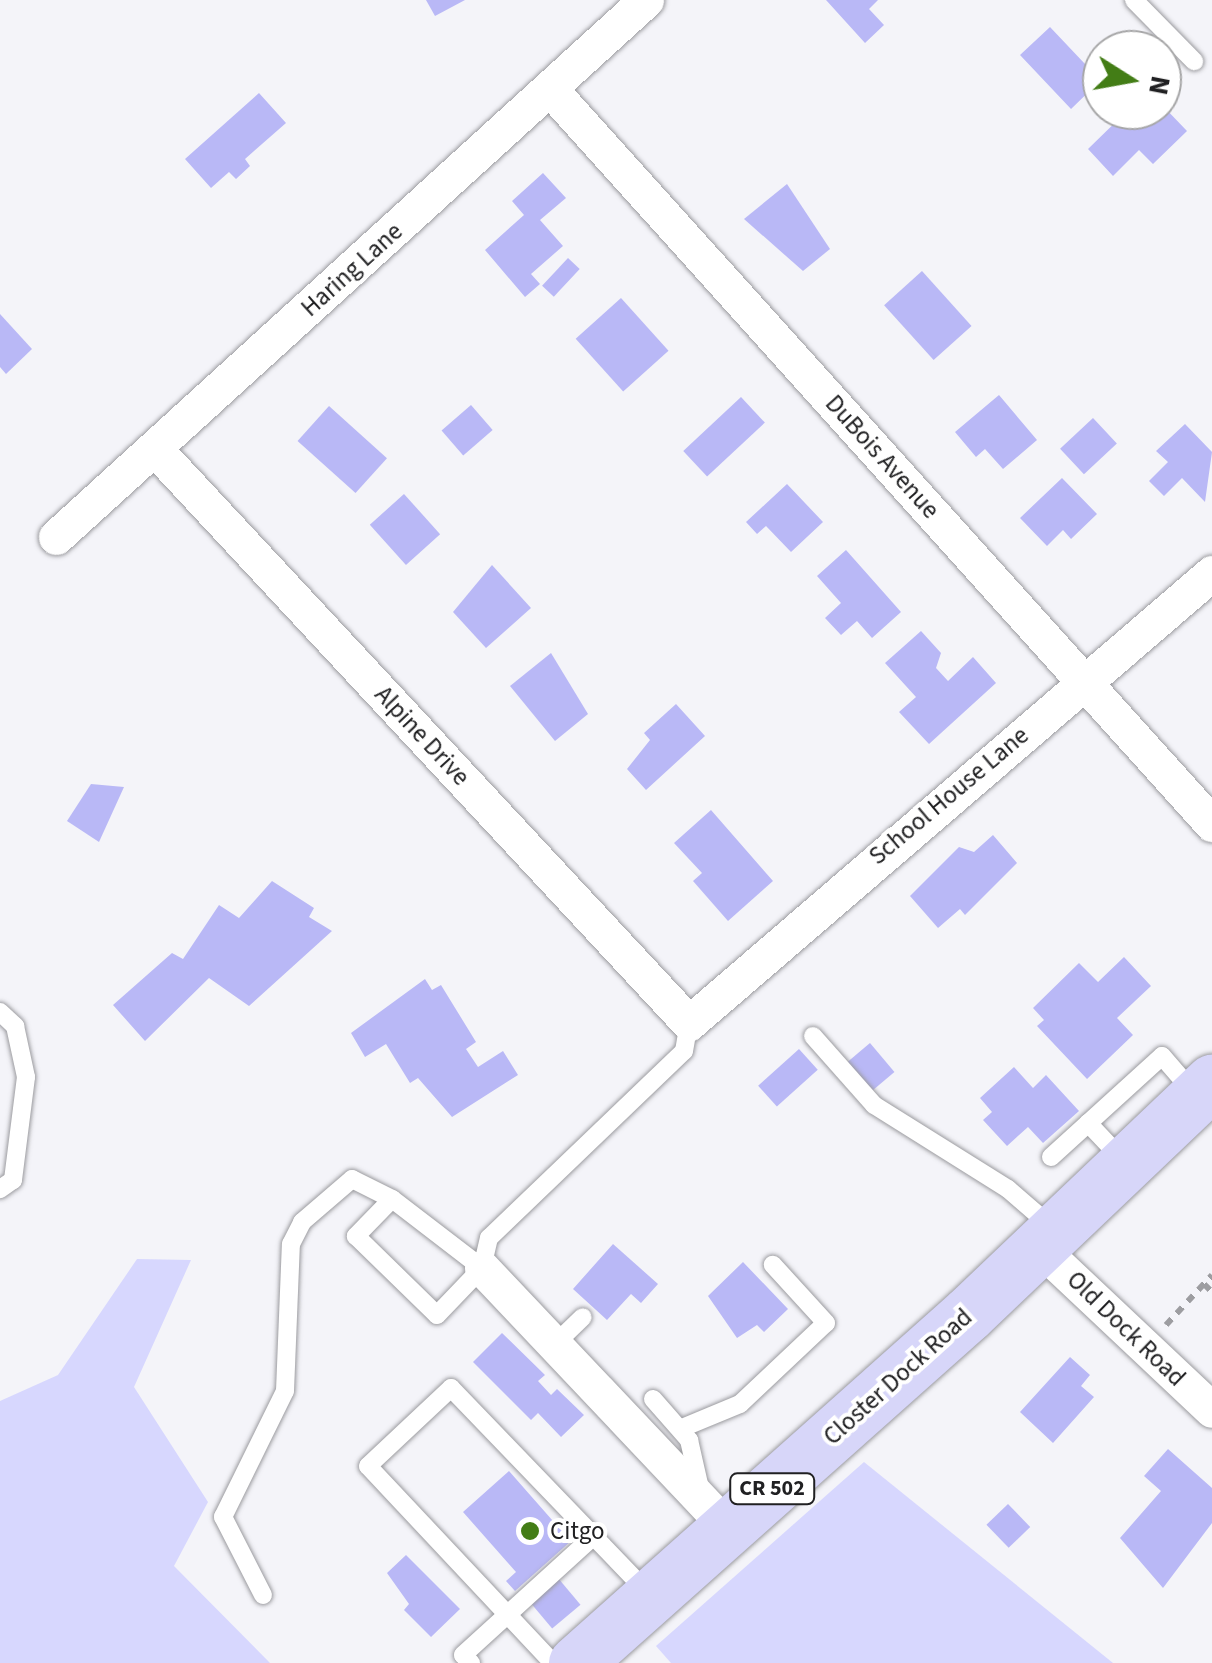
<!DOCTYPE html>
<style>
body{margin:0}
#map{position:relative;width:1212px;height:1663px;overflow:hidden;background:#f4f4f9;font-family:"Source Sans 3",sans-serif}
div>[style]{position:absolute}
.green>*{inset:0;background:#d7d7fe}
.building>*{inset:0;background:#b9b8f6;transform-origin:0 0}
.path>*{height:6px;margin-top:-3px;transform-origin:0;background:repeating-linear-gradient(90deg,#9d9da1 0 8px,transparent 0 16px)}
.roads{filter:drop-shadow(0 0 2px #9b9b9f) drop-shadow(0 0 2px #9b9b9f)}
.lane>*{height:18px;margin:-9px;padding:0 9px;transform-origin:9px;border-radius:9px;background:#fff}
.street>*{height:35px;margin:-17.5px;padding:0 17.5px;transform-origin:17.5px;border-radius:17.5px;background:#fff}
.primary>*{height:55px;margin:-27.5px;padding:0 27.5px;transform-origin:27.5px;border-radius:27.5px;background:#d7d6f9}
.dots>*{width:28px;height:28px;translate:-50% -50%;box-sizing:border-box;border:5px solid #fff;border-radius:50%}
span{translate:-50% -50%;white-space:nowrap;text-align:center;line-height:1.15;-webkit-text-stroke:8px #fff;paint-order:stroke}
.shield-label span{padding:2px 8px;background:#fff;border:2px solid;border-radius:8px;-webkit-text-stroke-width:0}
.shield-label{font-size:22px;color:#202022;font-weight:700}
.street-label{font-size:25px;color:#202022}
.poi-label{font-size:25px;color:#202022}
.left{translate:0 -50%;text-align:left}
.north{position:absolute;left:1082px;top:30px;width:100px;height:100px;box-sizing:border-box;background:#fff;border:2px solid #a6a6a7;border-radius:50%;rotate:101deg;font-size:28px;font-weight:700;line-height:40px;text-align:center;color:#202022}
.north::after{content:'';display:block;margin:auto;width:35px;height:45px;background:#437d16;clip-path:polygon(50% 0,100% 100%,50% 72%,0 100%)}
</style>
<div id="map">
<div class="green">
<i style="clip-path:polygon(137px 1259px,191px 1260px,134px 1387px,208px 1502px,174px 1566px,270px 1663px,0 1663px,0 1401px,58px 1375px)"></i>
<i style="clip-path:polygon(864px 1462px,1113px 1663px,671px 1663px,656px 1646px)"></i>
</div>
<div class="building">
<i style="clip-path:polygon(426px 0,465px 0,435px 16px)"></i>
<i style="clip-path:polygon(826px 0,878px 0,869px 9px,884px 25px,865px 43px)"></i>
<i style="clip-path:polygon(1050px 27px,1085px 64px,1096px 53px,1102px 59px,1102px 79px,1071px 109px,1020px 55px)"></i>
<i style="clip-path:polygon(259px 93px,286px 123px,245px 159px,250px 166px,236px 179px,229px 172px,211px 188px,185px 159px)"></i>
<i style="clip-path:polygon(1162px 105px,1187px 131px,1153px 164px,1139px 150px,1113px 176px,1088px 149px,1128px 110px)"></i>
<i style="clip-path:polygon(543px 173px,566px 198px,540px 220px,563px 246px,531px 274px,540px 284px,525px 297px,485px 250px,524px 215px,512px 201px)"></i>
<i style="clip-path:polygon(787px 184px,830px 249px,803px 271px,744px 219px)"></i>
<i style="left:568px;top:258px;width:16px;height:38px;rotate:43deg"></i>
<i style="left:922px;top:271px;width:74px;height:51px;rotate:48deg"></i>
<i style="left:621px;top:298px;width:71px;height:61px;rotate:48deg"></i>
<i style="clip-path:polygon(0 314px,32px 349px,6px 374px,0 367px)"></i>
<i style="clip-path:polygon(999px 395px,1037px 440px,1003px 469px,985px 449px,976px 457px,955px 432px)"></i>
<i style="left:741px;top:397px;width:35px;height:79px;rotate:47deg"></i>
<i style="left:471px;top:405px;width:33px;height:39px;rotate:49deg"></i>
<i style="left:329px;top:406px;width:78px;height:47px;rotate:42deg"></i>
<i style="left:1093px;top:418px;width:35px;height:45px;rotate:47deg"></i>
<i style="clip-path:polygon(1185px 424px,1212px 452px,1205px 502px,1182px 478px,1164px 496px,1149px 481px,1168px 462px,1156px 451px)"></i>
<i style="clip-path:polygon(1062px 478px,1097px 514px,1071px 539px,1063px 530px,1047px 546px,1020px 518px)"></i>
<i style="clip-path:polygon(787px 484px,823px 522px,791px 552px,766px 526px,757px 534px,746px 522px)"></i>
<i style="left:404px;top:494px;width:54px;height:46px;rotate:48deg"></i>
<i style="clip-path:polygon(846px 550px,901px 612px,872px 638px,857px 621px,841px 635px,825px 618px,841px 603px,817px 576px)"></i>
<i style="clip-path:polygon(492px 565px,531px 608px,486px 648px,453px 612px)"></i>
<i style="clip-path:polygon(921px 631px,941px 653px,936px 668px,948px 681px,973px 657px,996px 683px,929px 744px,899px 712px,916px 697px,885px 663px)"></i>
<i style="clip-path:polygon(551px 653px,588px 714px,555px 741px,510px 686px)"></i>
<i style="clip-path:polygon(676px 704px,705px 736px,646px 790px,627px 769px,650px 740px,644px 733px)"></i>
<i style="clip-path:polygon(91px 784px,124px 787px,99px 842px,67px 821px)"></i>
<i style="clip-path:polygon(711px 810px,773px 881px,728px 921px,693px 881px,702px 873px,674px 843px)"></i>
<i style="clip-path:polygon(993px 835px,1017px 863px,965px 915px,960px 909px,938px 928px,910px 896px,959px 847px,974px 852px)"></i>
<i style="clip-path:polygon(272px 881px,314px 908px,309px 917px,332px 931px,249px 1006px,209px 978px,145px 1041px,113px 1005px,172px 953px,183px 959px,219px 905px,239px 918px)"></i>
<i style="clip-path:polygon(1124px 957px,1151px 986px,1117px 1018px,1133px 1035px,1087px 1079px,1037px 1026px,1044px 1020px,1033px 1008px,1079px 963px,1098px 982px)"></i>
<i style="clip-path:polygon(425px 979px,432px 990px,441px 985px,476px 1042px,466px 1049px,478px 1067px,503px 1051px,518px 1075px,452px 1117px,418px 1078px,410px 1083px,386px 1044px,365px 1057px,351px 1033px)"></i>
<i style="left:870px;top:1043px;width:38px;height:29px;rotate:50deg"></i>
<i style="left:799px;top:1049px;width:28px;height:55px;rotate:48deg"></i>
<i style="clip-path:polygon(1014px 1067px,1033px 1088px,1046px 1075px,1079px 1111px,1043px 1143px,1028px 1127px,1007px 1146px,983px 1120px,992px 1112px,980px 1098px)"></i>
<i style="clip-path:polygon(613px 1244px,658px 1284px,641px 1303px,631px 1294px,607px 1320px,573px 1289px)"></i>
<i style="clip-path:polygon(743px 1262px,788px 1309px,764px 1332px,757px 1325px,737px 1338px,708px 1296px)"></i>
<i style="clip-path:polygon(502px 1333px,545px 1375px,538px 1381px,551px 1395px,557px 1389px,584px 1415px,561px 1437px,538px 1413px,531px 1420px,473px 1362px)"></i>
<i style="clip-path:polygon(1070px 1357px,1090px 1375px,1081px 1386px,1094px 1397px,1053px 1443px,1020px 1412px)"></i>
<i style="clip-path:polygon(1168px 1449px,1212px 1488px,1212px 1523px,1163px 1588px,1120px 1538px,1161px 1491px,1144px 1476px)"></i>
<i style="clip-path:polygon(509px 1471px,560px 1529px,571px 1520px,581px 1532px,515px 1591px,506px 1581px,516px 1572px,463px 1512px)"></i>
<i style="left:1008px;top:1504px;width:32px;height:30px;rotate:46deg"></i>
<i style="clip-path:polygon(406px 1555px,460px 1609px,431px 1637px,404px 1610px,409px 1604px,387px 1573px)"></i>
<i style="left:558px;top:1578px;width:35px;height:37px;rotate:50deg"></i>
</div>
<div class="path">
<i style="left:1204px;top:1284px;width:11px;rotate:45deg"></i>
<i style="left:1166px;top:1325px;width:68px;rotate:-47.4deg"></i>
</div>
<div class="roads">
<div class="lane">
<i style="left:1134px;top:0;width:86px;rotate:45.5deg"></i>
<i style="left:0;top:1012px;width:21px;rotate:43deg"></i>
<i style="left:15px;top:1026px;width:52px;rotate:77.8deg"></i>
<i style="left:26px;top:1077px;width:104px;rotate:97.2deg"></i>
<i style="left:13px;top:1180px;width:16px;rotate:145deg"></i>
<i style="left:813px;top:1036px;width:92px;rotate:48.5deg"></i>
<i style="left:874px;top:1105px;width:158px;rotate:32.1deg"></i>
<i style="left:1008px;top:1189px;width:60px;rotate:40.9deg"></i>
<i style="left:1088px;top:1123px;width:50px;rotate:46.6deg"></i>
<i style="left:1051px;top:1157px;width:150px;rotate:-42.3deg"></i>
<i style="left:1162px;top:1056px;width:49px;rotate:49.1deg"></i>
<i style="left:482px;top:1268px;width:113px;rotate:-142.5deg"></i>
<i style="left:392px;top:1199px;width:52px;rotate:134.2deg"></i>
<i style="left:356px;top:1236px;width:113px;rotate:44.3deg"></i>
<i style="left:437px;top:1315px;width:65px;rotate:-46.2deg"></i>
<i style="left:482px;top:1268px;width:31px;rotate:-77deg"></i>
<i style="left:489px;top:1238px;width:270px;rotate:-43.8deg"></i>
<i style="left:684px;top:1051px;width:28px;rotate:-80deg"></i>
<i style="left:556px;top:1343px;width:37px;rotate:-44deg"></i>
<i style="left:653px;top:1399px;width:55px;rotate:48.7deg"></i>
<i style="left:689px;top:1440px;width:54px;rotate:77.2deg"></i>
<i style="left:682px;top:1428px;width:63px;rotate:-22.5deg"></i>
<i style="left:740px;top:1404px;width:118px;rotate:-43.3deg"></i>
<i style="left:826px;top:1323px;width:79px;rotate:-132.4deg"></i>
<i style="left:263px;top:1595px;width:88px;rotate:-117.1deg"></i>
<i style="left:223px;top:1517px;width:140px;rotate:-63.8deg"></i>
<i style="left:285px;top:1391px;width:147px;rotate:-87.7deg"></i>
<i style="left:291px;top:1244px;width:25px;rotate:-63deg"></i>
<i style="left:302px;top:1222px;width:66px;rotate:-40.7deg"></i>
<i style="left:352px;top:1179px;width:45px;rotate:26.6deg"></i>
<i style="left:471px;top:1663px;width:11px;rotate:-135deg"></i>
<i style="left:463px;top:1655px;width:177px;rotate:-42.3deg"></i>
<i style="left:553px;top:1663px;width:270px;rotate:-133.2deg"></i>
<i style="left:368px;top:1466px;width:114px;rotate:-43.2deg"></i>
<i style="left:451px;top:1388px;width:283px;rotate:46.1deg"></i>
</div>
<div class="street">
<i style="left:551px;top:90px;width:988px;rotate:48deg"></i>
<i style="left:155px;top:449px;width:784px;rotate:47.07deg"></i>
<i style="left:689px;top:1023px;width:690px;rotate:-40.71deg"></i>
<i style="left:56px;top:537px;width:798px;rotate:-42.31deg"></i>
<i style="left:1040px;top:1248px;width:236px;rotate:43.3deg"></i>
<i style="left:482px;top:1268px;width:358px;rotate:46.6deg"></i>
</div>
<div class="primary">
<i style="left:576px;top:1663px;width:525px;rotate:-41.68deg"></i>
<i style="left:968px;top:1314px;width:337px;rotate:-43.6deg"></i>
</div>
</div>
<div class="dots">
<i style="left:530px;top:1531px;background:#437d16"></i>
</div>
<div class="shield-label">
<span style="left:772px;top:1489px">CR 502</span>
</div>
<div class="street-label">
<span style="left:352px;top:270px;rotate:-42deg">Haring Lane</span>
<span style="left:882px;top:457px;rotate:48deg">DuBois Avenue</span>
<span style="left:422px;top:736px;rotate:47deg">Alpine Drive</span>
<span style="left:949px;top:796px;rotate:-40deg">School House Lane</span>
<span style="left:1126px;top:1329px;rotate:44deg">Old Dock Road</span>
<span style="left:898px;top:1377px;rotate:-42deg">Closter Dock Road</span>
</div>
<div class="poi-label">
<span class="left" style="left:550px;top:1531px">Citgo</span>
</div>
<div class="north">N</div>
</div>
